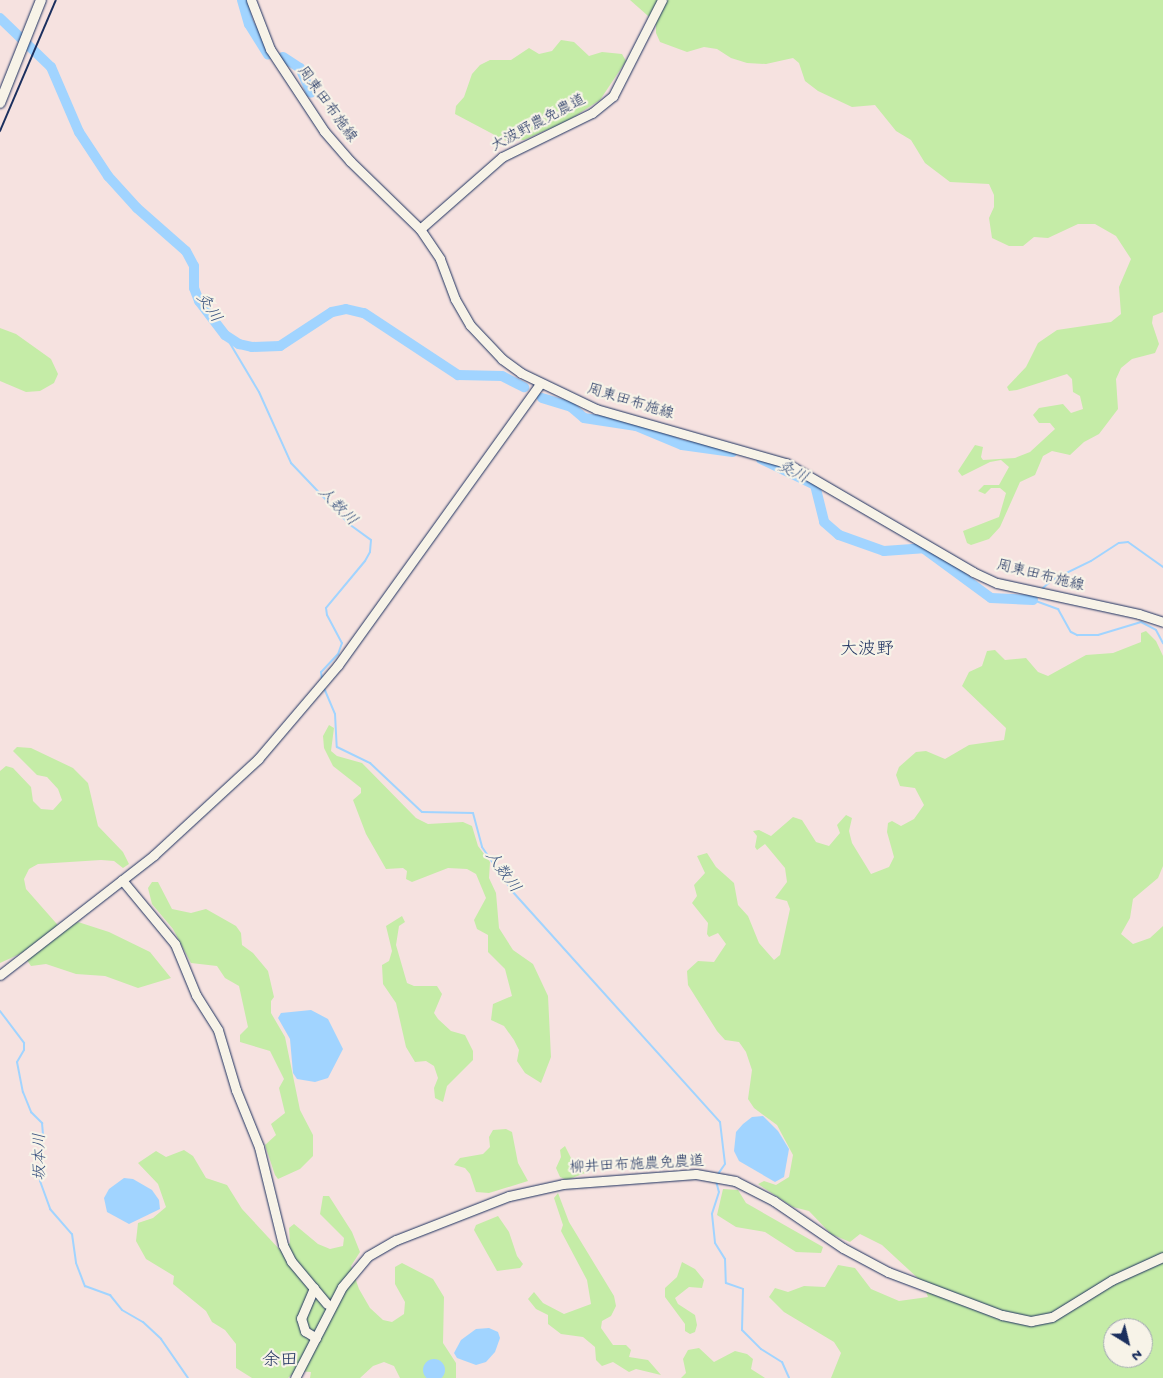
<!DOCTYPE html>
<meta charset="utf-8">
<style>
body{margin:0}
#map{position:relative;width:1163px;height:1378px;overflow:hidden;background:#f6e2e0;font-family:"Gochi Hand","Klee One",sans-serif}
div>[style]{position:absolute}
.green>*{inset:0;background:#c5eca7}
.water>*{inset:0;background:#a1d4ff}
.round{border-radius:50%}
.stream>*{height:2px;margin:-1px;padding:0 1px;transform-origin:1px;border-radius:1px;background:#a1d4ff}
.river>*{height:10px;margin:-5px;padding:0 5px;transform-origin:5px;border-radius:5px;background:#a1d4ff}
.roads{filter:drop-shadow(0 0 1px #1b2f5e) drop-shadow(0 0 1px #1b2f5e)}
.secondary>*{height:9px;margin:-4.5px;padding:0 4.5px;transform-origin:4.5px;border-radius:4.5px;background:#f7f3e8}
.primary>*{height:10px;margin:-5px;padding:0 5px;transform-origin:5px;border-radius:5px;background:#f7f3e8}
.rail>*{height:2px;margin:-1px;padding:0 1px;transform-origin:1px;border-radius:1px;background:#1b2f5e}
span{translate:-50% -50%;white-space:nowrap;text-align:center;line-height:1.15;-webkit-text-stroke:4.5px #f7f3e8;paint-order:stroke}
.street-label{font-size:15px;color:#1b2f5e}
.water-label{font-size:16px;color:#36507e;font-style:italic}
.quarter-label{font-size:18px;color:#1b2f5e}
.north{position:absolute;left:1103px;top:1318px;width:50px;height:50px;box-sizing:border-box;background:#f7f3e8;border:1px solid #9fa5b1;border-radius:50%;rotate:144deg;font-size:14px;font-weight:700;line-height:20px;text-align:center;color:#1b2f5e}
.north::after{content:'';display:block;margin:auto;width:18px;height:22px;background:#1b2f5e;clip-path:polygon(50% 0,100% 100%,50% 72%,0 100%)}
</style>
<div id="map">
<div class="green">
<i style="clip-path:polygon(630px 0,1163px 0,1163px 312px,1153px 316px,1152px 323px,1159px 344px,1155px 353px,1132px 359px,1121px 368px,1116px 379px,1118px 409px,1099px 434px,1084px 442px,1070px 455px,1052px 451px,1043px 456px,1035px 475px,1020px 482px,1000px 527px,989px 539px,971px 545px,967px 543px,963px 531px,999px 517px,1006px 493px,1000px 488px,991px 488px,985px 494px,978px 491px,984px 485px,999px 485px,1009px 467px,1001px 460px,990px 462px,962px 476px,958px 471px,975px 445px,983px 447px,981px 457px,983px 460px,1015px 458px,1030px 452px,1055px 429px,1050px 423px,1039px 423px,1033px 415px,1039px 408px,1063px 404px,1071px 413px,1083px 409px,1080px 396px,1073px 392px,1072px 379px,1067px 374px,1017px 390px,1009px 391px,1007px 387px,1026px 367px,1038px 343px,1057px 330px,1111px 322px,1121px 314px,1119px 287px,1131px 259px,1116px 236px,1095px 224px,1078px 224px,1048px 238px,1034px 237px,1023px 246px,1009px 246px,992px 238px,989px 218px,994px 207px,994px 195px,989px 184px,950px 182px,925px 163px,911px 140px,896px 131px,875px 105px,852px 107px,818px 91px,805px 81px,799px 63px,793px 58px,766px 64px,747px 63px,731px 58px,717px 49px,704px 47px,687px 52px,660px 42px,656px 33px,656px 23px)"></i>
<i style="clip-path:polygon(561px 40px,574px 42px,589px 56px,602px 52px,622px 54px,626px 61px,600px 100px,569px 120px,524px 140px,506px 141px,455px 114px,456px 106px,464px 97px,472px 74px,480px 65px,490px 60px,511px 60px,529px 48px,539px 54px,552px 51px)"></i>
<i style="clip-path:polygon(0 328px,16px 334px,51px 359px,58px 374px,54px 383px,40px 391px,26px 392px,0 381px)"></i>
<i style="clip-path:polygon(evenodd,1146px 631px,1156px 641px,1163px 656px,1163px 866px,1158px 878px,1133px 899px,1130px 918px,1121px 934px,1133px 944px,1150px 938px,1163px 926px,1163px 1378px,831px 1378px,841px 1353px,834px 1342px,784px 1312px,769px 1297px,775px 1288px,788px 1292px,804px 1286px,825px 1287px,838px 1265px,855px 1268px,871px 1289px,899px 1301px,928px 1297px,922px 1282px,882px 1245px,860px 1234px,850px 1242px,831px 1234px,809px 1211px,793px 1207px,758px 1184px,764px 1181px,776px 1185px,789px 1177px,793px 1155px,777px 1125px,754px 1108px,748px 1099px,752px 1070px,746px 1052px,739px 1042px,725px 1040px,717px 1031px,688px 985px,687px 971px,698px 961px,714px 962px,726px 944px,718px 933px,709px 937px,707px 934px,708px 923px,692px 903px,697px 896px,694px 885px,705px 873px,697px 856px,707px 853px,716px 867px,734px 883px,738px 905px,748px 916px,759px 943px,774px 960px,780px 955px,790px 909px,787px 901px,775px 898px,787px 882px,785px 868px,765px 844px,757px 850px,755px 847px,757px 836px,753px 831px,759px 830px,771px 836px,793px 817px,802px 820px,816px 842px,829px 846px,840px 833px,837px 825px,846px 815px,852px 818px,849px 831px,852px 843px,871px 874px,889px 867px,894px 857px,887px 832px,888px 823px,892px 821px,901px 826px,914px 819px,924px 805px,915px 788px,900px 786px,896px 775px,899px 767px,916px 752px,926px 751px,945px 759px,969px 745px,1004px 740px,1006px 728px,962px 686px,969px 672px,982px 666px,987px 651px,995px 650px,1005px 660px,1026px 658px,1038px 672px,1048px 676px,1086px 655px,1113px 653px,1141px 642px,1141px 633px,1146px 631px,1113px 1328px,1143px 1328px,1143px 1358px,1113px 1358px,1113px 1328px)"></i>
<i style="clip-path:polygon(329px 725px,334px 728px,331px 751px,337px 756px,362px 763px,416px 818px,428px 824px,463px 822px,472px 826px,478px 846px,490px 862px,489px 878px,496px 893px,499px 928px,513px 950px,533px 964px,548px 996px,551px 1057px,541px 1083px,525px 1073px,517px 1061px,519px 1050px,514px 1040px,504px 1026px,491px 1020px,493px 1004px,512px 996px,505px 969px,488px 952px,488px 935px,477px 929px,474px 920px,486px 898px,476px 874px,467px 869px,448px 868px,412px 882px,406px 879px,407px 871px,403px 868px,386px 869px,366px 834px,353px 800px,361px 793px,361px 788px,333px 766px,324px 748px,323px 736px)"></i>
<i style="clip-path:polygon(17px 747px,31px 748px,73px 768px,88px 783px,98px 826px,123px 852px,129px 864px,123px 868px,114px 861px,101px 860px,38px 864px,29px 869px,24px 879px,26px 889px,63px 931px,78px 922px,109px 932px,150px 952px,171px 978px,138px 988px,105px 976px,76px 974px,46px 964px,31px 966px,22px 953px,0 963px,0 771px,6px 766px,13px 768px,31px 787px,33px 801px,41px 809px,53px 810px,62px 800px,58px 789px,47px 777px,37px 775px,13px 751px)"></i>
<i style="clip-path:polygon(152px 882px,158px 882px,172px 909px,191px 913px,206px 909px,236px 926px,241px 933px,242px 945px,253px 953px,268px 971px,274px 997px,271px 1001px,271px 1013px,285px 1037px,300px 1110px,313px 1135px,313px 1156px,300px 1169px,278px 1179px,275px 1175px,265px 1145px,276px 1135px,271px 1124px,285px 1113px,279px 1088px,284px 1079px,270px 1051px,240px 1042px,240px 1035px,248px 1027px,239px 986px,225px 978px,217px 966px,191px 963px,173px 929px,152px 904px,148px 888px)"></i>
<i style="clip-path:polygon(402px 916px,405px 922px,399px 926px,396px 945px,407px 983px,414px 986px,437px 986px,442px 994px,434px 1013px,438px 1019px,451px 1031px,465px 1035px,473px 1051px,473px 1060px,447px 1086px,443px 1102px,435px 1098px,434px 1088px,438px 1078px,434px 1066px,426px 1061px,415px 1062px,406px 1047px,396px 1003px,383px 984px,382px 965px,389px 961px,392px 951px,386px 926px)"></i>
<i style="clip-path:polygon(506px 1129px,512px 1132px,518px 1163px,528px 1181px,489px 1193px,476px 1192px,470px 1174px,465px 1168px,454px 1165px,460px 1158px,483px 1154px,490px 1147px,489px 1137px,493px 1130px)"></i>
<i style="clip-path:polygon(565px 1146px,574px 1164px,585px 1173px,567px 1180px,560px 1177px,556px 1168px,561px 1157px,560px 1150px)"></i>
<i style="clip-path:polygon(184px 1150px,193px 1156px,206px 1178px,227px 1185px,242px 1209px,280px 1250px,290px 1243px,289px 1228px,294px 1224px,318px 1244px,330px 1249px,343px 1246px,344px 1238px,320px 1214px,323px 1196px,329px 1196px,352px 1232px,360px 1252px,351px 1266px,359px 1289px,370px 1308px,383px 1320px,392px 1322px,404px 1314px,405px 1302px,395px 1284px,395px 1267px,402px 1263px,433px 1279px,444px 1297px,443px 1343px,456px 1363px,456px 1378px,400px 1378px,394px 1366px,384px 1362px,373px 1366px,360px 1378px,310px 1378px,311px 1372px,296px 1371px,288px 1378px,252px 1378px,236px 1368px,236px 1344px,225px 1330px,212px 1322px,206px 1311px,173px 1284px,174px 1276px,146px 1259px,136px 1241px,138px 1223px,153px 1218px,166px 1207px,158px 1184px,138px 1163px,156px 1151px,166px 1157px)"></i>
<i style="clip-path:polygon(723px 1189px,738px 1190px,746px 1203px,823px 1247px,821px 1253px,796px 1252px,765px 1232px,736px 1227px,717px 1215px)"></i>
<i style="clip-path:polygon(558px 1193px,569px 1222px,614px 1296px,616px 1306px,611px 1316px,602px 1321px,601px 1328px,613px 1345px,626px 1345px,631px 1350px,629px 1357px,648px 1360px,661px 1375px,636px 1369px,629px 1372px,613px 1362px,602px 1366px,596px 1360px,595px 1347px,583px 1337px,561px 1334px,548px 1324px,548px 1315px,536px 1309px,528px 1299px,534px 1292px,543px 1303px,564px 1314px,591px 1304px,587px 1280px,561px 1231px,563px 1225px,554px 1198px)"></i>
<i style="clip-path:polygon(498px 1216px,509px 1232px,517px 1256px,523px 1264px,520px 1268px,497px 1271px,474px 1230px,476px 1225px)"></i>
<i style="clip-path:polygon(682px 1262px,695px 1269px,704px 1280px,702px 1288px,689px 1287px,675px 1298px,678px 1304px,695px 1315px,697px 1325px,695px 1332px,690px 1334px,685px 1331px,685px 1324px,665px 1297px,665px 1288px,677px 1277px)"></i>
<i style="clip-path:polygon(699px 1348px,714px 1362px,735px 1351px,747px 1354px,753px 1359px,751px 1369px,765px 1378px,681px 1378px,686px 1373px,683px 1359px,688px 1350px)"></i>
</div>
<div class="water">
<i style="clip-path:polygon(311px 1010px,328px 1019px,343px 1049px,328px 1078px,315px 1082px,297px 1079px,293px 1073px,290px 1039px,278px 1018px,281px 1013px)"></i>
<i style="clip-path:polygon(763px 1116px,778px 1131px,789px 1149px,784px 1177px,775px 1182px,739px 1161px,734px 1151px,736px 1132px,743px 1124px,752px 1117px)"></i>
<i style="clip-path:polygon(124px 1178px,133px 1179px,152px 1190px,159px 1200px,160px 1209px,129px 1224px,107px 1212px,104px 1198px,109px 1189px)"></i>
<i style="clip-path:polygon(489px 1328px,498px 1332px,500px 1338px,495px 1352px,486px 1362px,476px 1365px,457px 1358px,454px 1353px,461px 1340px,476px 1329px)"></i>
<i class="round" style="left:423px;top:1359px;width:22px;height:22px"></i>
</div>
<div class="stream">
<i style="left:225px;top:335px;width:66px;rotate:59.2deg"></i>
<i style="left:259px;top:392px;width:78px;rotate:65.7deg"></i>
<i style="left:291px;top:463px;width:84px;rotate:46.4deg"></i>
<i style="left:349px;top:524px;width:27px;rotate:36deg"></i>
<i style="left:371px;top:540px;width:12px;rotate:95deg"></i>
<i style="left:370px;top:552px;width:10px;rotate:119deg"></i>
<i style="left:365px;top:561px;width:61px;rotate:129.7deg"></i>
<i style="left:326px;top:608px;width:7px;rotate:82deg"></i>
<i style="left:327px;top:615px;width:32px;rotate:62deg"></i>
<i style="left:342px;top:643px;width:12px;rotate:110deg"></i>
<i style="left:338px;top:654px;width:25px;rotate:133deg"></i>
<i style="left:321px;top:672px;width:7px;rotate:82deg"></i>
<i style="left:1042px;top:589px;width:13px;rotate:-42deg"></i>
<i style="left:1052px;top:580px;width:43px;rotate:-26deg"></i>
<i style="left:1091px;top:561px;width:33px;rotate:-33deg"></i>
<i style="left:1119px;top:543px;width:9px;rotate:-6deg"></i>
<i style="left:1128px;top:542px;width:43px;rotate:35.5deg"></i>
<i style="left:1037px;top:595px;width:6px;rotate:129deg"></i>
<i style="left:1033px;top:600px;width:27px;rotate:20deg"></i>
<i style="left:1058px;top:609px;width:26px;rotate:61deg"></i>
<i style="left:1071px;top:632px;width:7px;rotate:27deg"></i>
<i style="left:1077px;top:635px;width:21px"></i>
<i style="left:1098px;top:635px;width:45px;rotate:-16.8deg"></i>
<i style="left:1141px;top:622px;width:17px;rotate:28deg"></i>
<i style="left:1156px;top:630px;width:15px;rotate:62deg"></i>
<i style="left:324px;top:688px;width:28px;rotate:67deg"></i>
<i style="left:335px;top:714px;width:33px;rotate:87deg"></i>
<i style="left:337px;top:747px;width:37px;rotate:26deg"></i>
<i style="left:370px;top:763px;width:71px;rotate:43.3deg"></i>
<i style="left:422px;top:812px;width:51px;rotate:1.1deg"></i>
<i style="left:473px;top:813px;width:35px;rotate:75deg"></i>
<i style="left:482px;top:847px;width:53px;rotate:55.7deg"></i>
<i style="left:512px;top:891px;width:311px;rotate:48deg"></i>
<i style="left:720px;top:1122px;width:42px;rotate:83.2deg"></i>
<i style="left:725px;top:1164px;width:12px;rotate:125deg"></i>
<i style="left:0;top:1011px;width:40px;rotate:53deg"></i>
<i style="left:24px;top:1043px;width:7px;rotate:90deg"></i>
<i style="left:24px;top:1050px;width:14px;rotate:120deg"></i>
<i style="left:17px;top:1062px;width:31px;rotate:79deg"></i>
<i style="left:23px;top:1092px;width:22px;rotate:68deg"></i>
<i style="left:31px;top:1112px;width:16px;rotate:45deg"></i>
<i style="left:42px;top:1123px;width:12px;rotate:85deg"></i>
<i style="left:43px;top:1135px;width:46px;rotate:93.7deg"></i>
<i style="left:40px;top:1181px;width:30px;rotate:70deg"></i>
<i style="left:50px;top:1209px;width:33px;rotate:49deg"></i>
<i style="left:72px;top:1234px;width:29px;rotate:82deg"></i>
<i style="left:76px;top:1263px;width:25px;rotate:69deg"></i>
<i style="left:85px;top:1286px;width:27px;rotate:20deg"></i>
<i style="left:110px;top:1295px;width:19px;rotate:51deg"></i>
<i style="left:122px;top:1310px;width:24px;rotate:30deg"></i>
<i style="left:143px;top:1322px;width:25px;rotate:43deg"></i>
<i style="left:161px;top:1339px;width:47px;rotate:55.3deg"></i>
<i style="left:716px;top:1181px;width:11px;rotate:75deg"></i>
<i style="left:719px;top:1192px;width:23px;rotate:108deg"></i>
<i style="left:712px;top:1214px;width:29px;rotate:84deg"></i>
<i style="left:715px;top:1243px;width:19px;rotate:58deg"></i>
<i style="left:725px;top:1259px;width:24px;rotate:88deg"></i>
<i style="left:726px;top:1283px;width:18px;rotate:19deg"></i>
<i style="left:743px;top:1289px;width:41px;rotate:91.4deg"></i>
<i style="left:742px;top:1330px;width:27px;rotate:45deg"></i>
<i style="left:761px;top:1349px;width:25px;rotate:32deg"></i>
<i style="left:782px;top:1362px;width:17px;rotate:66deg"></i>
</div>
<div class="river">
<i style="left:242px;top:0;width:25px;rotate:74deg"></i>
<i style="left:249px;top:24px;width:36px;rotate:58deg"></i>
<i style="left:0;top:18px;width:71px;rotate:43.9deg"></i>
<i style="left:51px;top:67px;width:71px;rotate:66.7deg"></i>
<i style="left:79px;top:132px;width:53px;rotate:56.6deg"></i>
<i style="left:108px;top:176px;width:43px;rotate:47.8deg"></i>
<i style="left:137px;top:208px;width:65px;rotate:41.3deg"></i>
<i style="left:186px;top:251px;width:17px;rotate:62deg"></i>
<i style="left:194px;top:266px;width:22px;rotate:90deg"></i>
<i style="left:194px;top:288px;width:14px;rotate:69deg"></i>
<i style="left:199px;top:301px;width:43px;rotate:52.6deg"></i>
<i style="left:225px;top:335px;width:17px;rotate:33deg"></i>
<i style="left:239px;top:344px;width:13px;rotate:13deg"></i>
<i style="left:252px;top:347px;width:28px;rotate:-2deg"></i>
<i style="left:280px;top:346px;width:62px;rotate:-33.2deg"></i>
<i style="left:332px;top:312px;width:14px;rotate:-12deg"></i>
<i style="left:346px;top:309px;width:18px;rotate:13deg"></i>
<i style="left:364px;top:313px;width:113px;rotate:33.4deg"></i>
<i style="left:458px;top:375px;width:44px;rotate:1.3deg"></i>
<i style="left:502px;top:376px;width:25px;rotate:27deg"></i>
<i style="left:283px;top:57px;width:20px;rotate:33deg"></i>
<i style="left:300px;top:68px;width:27px;rotate:66deg"></i>
<i style="left:542px;top:398px;width:30px;rotate:17deg"></i>
<i style="left:571px;top:407px;width:17px;rotate:40deg"></i>
<i style="left:584px;top:418px;width:53px;rotate:8.7deg"></i>
<i style="left:636px;top:426px;width:50px;rotate:22.4deg"></i>
<i style="left:682px;top:445px;width:51px;rotate:7.8deg"></i>
<i style="left:761px;top:459px;width:60px;rotate:25.7deg"></i>
<i style="left:815px;top:485px;width:38px;rotate:76deg"></i>
<i style="left:824px;top:522px;width:20px;rotate:41deg"></i>
<i style="left:839px;top:535px;width:48px;rotate:19.6deg"></i>
<i style="left:884px;top:551px;width:39px;rotate:-4deg"></i>
<i style="left:923px;top:548px;width:84px;rotate:36.3deg"></i>
<i style="left:991px;top:598px;width:42px;rotate:2.7deg"></i>
</div>
<div class="roads">
<div class="secondary">
<i style="left:251px;top:0;width:53px;rotate:68.8deg"></i>
<i style="left:270px;top:49px;width:98px;rotate:56.6deg"></i>
<i style="left:324px;top:131px;width:40px;rotate:49deg"></i>
<i style="left:350px;top:161px;width:98px;rotate:44.2deg"></i>
<i style="left:420px;top:229px;width:36px;rotate:56deg"></i>
<i style="left:440px;top:259px;width:43px;rotate:69.4deg"></i>
<i style="left:455px;top:299px;width:30px;rotate:60deg"></i>
<i style="left:470px;top:325px;width:47px;rotate:46.7deg"></i>
<i style="left:502px;top:359px;width:24px;rotate:36deg"></i>
<i style="left:521px;top:373px;width:83px;rotate:25.6deg"></i>
<i style="left:596px;top:409px;width:198px;rotate:15.9deg"></i>
<i style="left:786px;top:463px;width:216px;rotate:30.2deg"></i>
<i style="left:973px;top:572px;width:26px;rotate:25deg"></i>
<i style="left:997px;top:583px;width:145px;rotate:12.3deg"></i>
<i style="left:1139px;top:614px;width:25px;rotate:18deg"></i>
<i style="left:420px;top:229px;width:109px;rotate:-41.3deg"></i>
<i style="left:502px;top:157px;width:100px;rotate:-26.1deg"></i>
<i style="left:592px;top:113px;width:27px;rotate:-39deg"></i>
<i style="left:613px;top:96px;width:108px;rotate:-63deg"></i>
<i style="left:122px;top:880px;width:83px;rotate:50.4deg"></i>
<i style="left:175px;top:944px;width:55px;rotate:67.6deg"></i>
<i style="left:196px;top:995px;width:41px;rotate:57.8deg"></i>
<i style="left:218px;top:1030px;width:63px;rotate:73.3deg"></i>
<i style="left:236px;top:1090px;width:61px;rotate:68deg"></i>
<i style="left:259px;top:1147px;width:101px;rotate:76.2deg"></i>
<i style="left:283px;top:1245px;width:18px;rotate:63deg"></i>
<i style="left:291px;top:1261px;width:56px;rotate:50.1deg"></i>
<i style="left:0;top:975px;width:195px;rotate:-37.9deg"></i>
<i style="left:154px;top:855px;width:142px;rotate:-42.7deg"></i>
<i style="left:258px;top:759px;width:123px;rotate:-49.6deg"></i>
<i style="left:338px;top:665px;width:346px;rotate:-54.3deg"></i>
<i style="left:314px;top:1288px;width:33px;rotate:113deg"></i>
<i style="left:301px;top:1318px;width:14px;rotate:73deg"></i>
<i style="left:305px;top:1331px;width:13px;rotate:32deg"></i>
<i style="left:295px;top:1378px;width:102px;rotate:-62.7deg"></i>
<i style="left:342px;top:1287px;width:40px;rotate:-50deg"></i>
<i style="left:368px;top:1256px;width:32px;rotate:-30deg"></i>
<i style="left:396px;top:1240px;width:121px;rotate:-21.3deg"></i>
<i style="left:509px;top:1196px;width:55px;rotate:-12.5deg"></i>
<i style="left:563px;top:1184px;width:133px;rotate:-4.3deg"></i>
<i style="left:696px;top:1174px;width:40px;rotate:10deg"></i>
<i style="left:735px;top:1181px;width:44px;rotate:27.1deg"></i>
<i style="left:774px;top:1201px;width:83px;rotate:34.3deg"></i>
<i style="left:843px;top:1248px;width:51px;rotate:28.1deg"></i>
<i style="left:888px;top:1272px;width:122px;rotate:20.7deg"></i>
<i style="left:1002px;top:1315px;width:30px;rotate:12deg"></i>
<i style="left:1031px;top:1321px;width:21px;rotate:-11deg"></i>
<i style="left:1052px;top:1317px;width:70px;rotate:-31.7deg"></i>
<i style="left:1112px;top:1280px;width:56px;rotate:-24.3deg"></i>
</div>
<div class="primary">
<i style="left:0;top:103px;width:111px;rotate:-68.3deg"></i>
</div>
</div>
<div class="rail">
<i style="left:0;top:131px;width:142px;rotate:-66.9deg"></i>
</div>
<div class="street-label">
<span style="left:326px;top:105px;rotate:54deg">周東田布施線</span>
<span style="left:539px;top:124px;rotate:-28deg">大波野農免農道</span>
<span style="left:630px;top:403px;rotate:17deg">周東田布施線</span>
<span style="left:1040px;top:577px;rotate:14deg">周東田布施線</span>
<span style="left:637px;top:1166px;rotate:-3deg">柳井田布施農免農道</span>
</div>
<div class="water-label">
<span style="left:207px;top:309px;rotate:57deg">灸川</span>
<span style="left:792px;top:474px;rotate:27deg">灸川</span>
<span style="left:336px;top:508px;rotate:45deg">人数川</span>
<span style="left:501px;top:873px;rotate:54deg">人数川</span>
<span style="left:42px;top:1157px;rotate:-90deg">坂本川</span>
</div>
<div class="quarter-label">
<span style="left:867px;top:651px">大波野</span>
<span style="left:280px;top:1362px">余田</span>
</div>
<div class="north">N</div>
</div>
